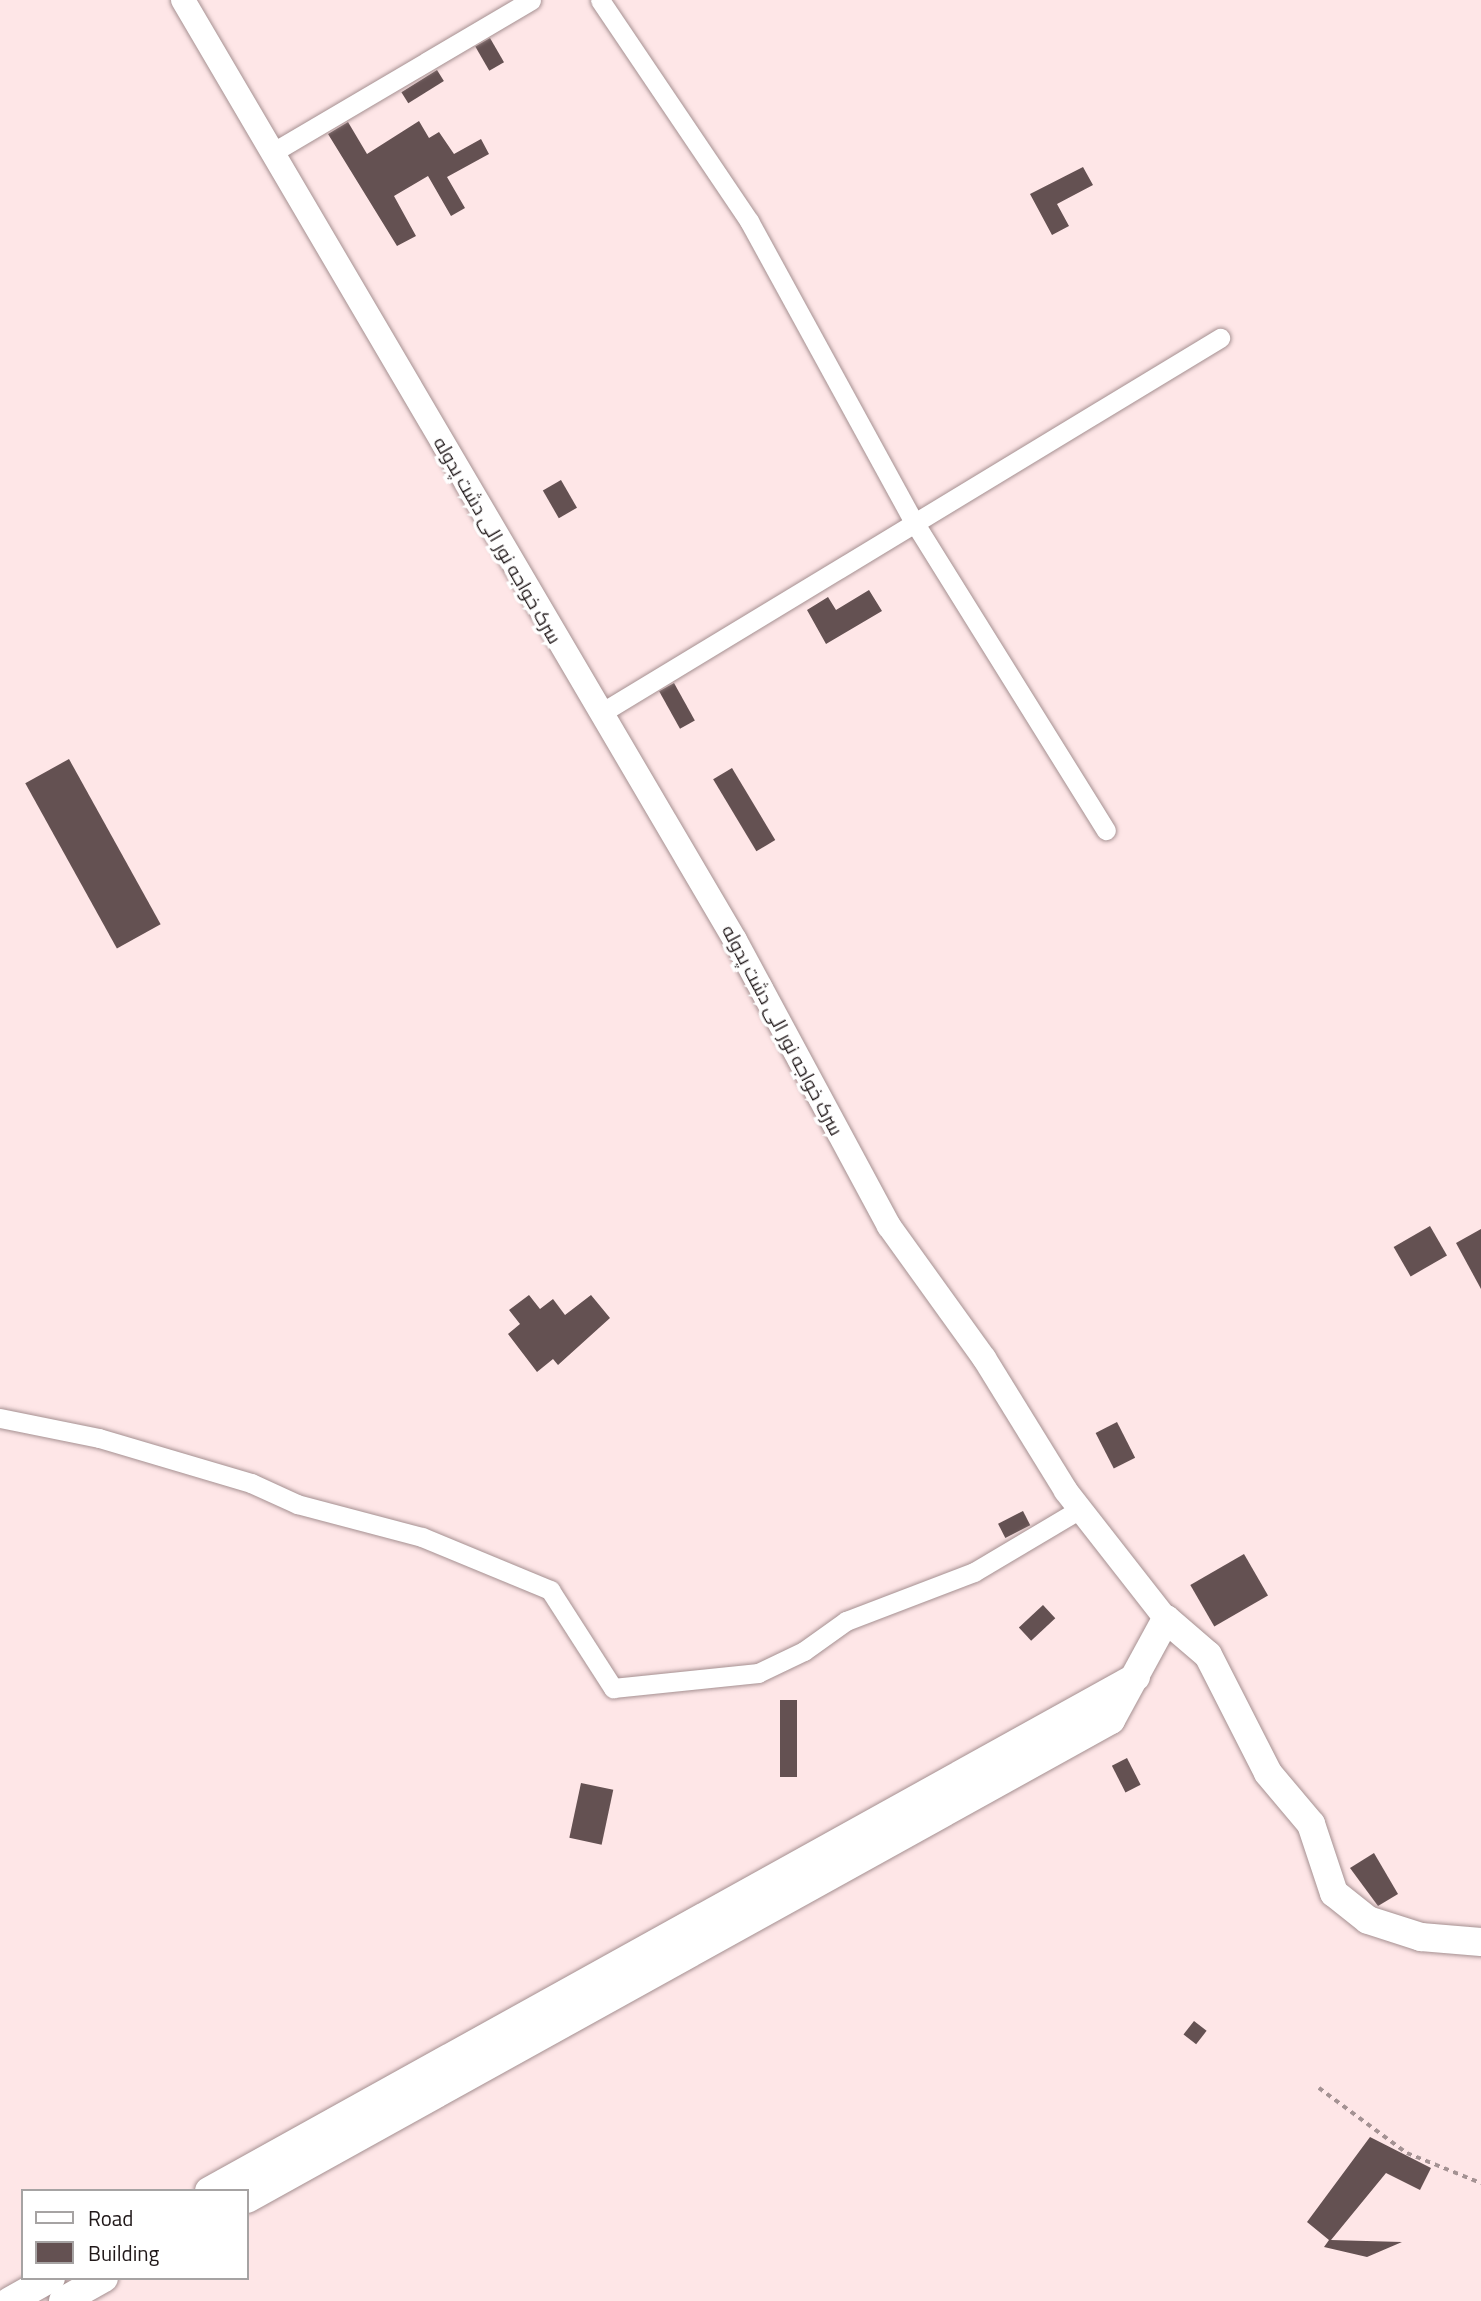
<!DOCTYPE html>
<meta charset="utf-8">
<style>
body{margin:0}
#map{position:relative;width:1481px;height:2301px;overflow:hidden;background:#fee6e7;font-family:"Titillium Web",Cairo,sans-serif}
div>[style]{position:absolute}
.building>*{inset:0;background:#645152;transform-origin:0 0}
.path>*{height:3.5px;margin-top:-1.75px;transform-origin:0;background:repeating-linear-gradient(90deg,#a49293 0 5px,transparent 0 10px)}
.roads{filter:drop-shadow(0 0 2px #a59091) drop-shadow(0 0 2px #a59091)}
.minor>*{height:19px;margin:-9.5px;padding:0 9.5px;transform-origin:9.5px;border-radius:9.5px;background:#fff}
.tertiary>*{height:24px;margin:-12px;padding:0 12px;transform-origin:12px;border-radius:12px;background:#fff}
.secondary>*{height:28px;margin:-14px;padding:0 14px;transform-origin:14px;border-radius:14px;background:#fff}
span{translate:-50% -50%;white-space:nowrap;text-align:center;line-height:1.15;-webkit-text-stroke:7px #fff;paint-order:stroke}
.street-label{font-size:19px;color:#201819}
.legend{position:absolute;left:21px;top:2189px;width:228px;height:91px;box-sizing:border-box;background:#fff;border:2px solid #a6a3a3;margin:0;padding:9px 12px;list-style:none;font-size:21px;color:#201819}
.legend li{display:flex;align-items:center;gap:14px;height:35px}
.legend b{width:35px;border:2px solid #a6a3a3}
</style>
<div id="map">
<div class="building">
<i style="left:490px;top:38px;width:28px;height:17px;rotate:60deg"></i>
<i style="left:437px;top:70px;width:13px;height:42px;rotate:58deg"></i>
<i style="clip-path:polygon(419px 121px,429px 138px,439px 132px,454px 154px,481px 139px,489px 154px,447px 177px,465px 208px,451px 216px,428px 176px,394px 196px,416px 236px,397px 246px,328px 134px,348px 122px,367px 154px)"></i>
<i style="clip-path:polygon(1083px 167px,1093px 185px,1057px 204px,1069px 226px,1052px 235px,1030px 194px)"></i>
<i style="left:561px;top:480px;width:32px;height:21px;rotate:60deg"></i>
<i style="clip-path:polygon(869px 590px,882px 611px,826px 644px,807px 610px,828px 597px,836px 610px)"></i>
<i style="left:674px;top:683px;width:43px;height:17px;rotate:61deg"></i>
<i style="left:69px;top:759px;width:189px;height:50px;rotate:61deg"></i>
<i style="left:732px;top:768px;width:84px;height:22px;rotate:59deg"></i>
<i style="left:1430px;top:1226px;width:34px;height:42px;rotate:60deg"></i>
<i style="clip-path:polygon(1481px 1229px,1481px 1289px,1456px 1243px)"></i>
<i style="clip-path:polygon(529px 1295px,540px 1309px,553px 1299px,565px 1315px,591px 1295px,610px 1318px,558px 1365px,553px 1359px,537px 1372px,508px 1334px,520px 1324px,509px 1310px)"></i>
<i style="left:1117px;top:1422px;width:40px;height:24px;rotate:63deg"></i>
<i style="left:1023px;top:1511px;width:16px;height:28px;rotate:63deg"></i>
<i style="left:1244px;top:1554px;width:48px;height:62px;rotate:60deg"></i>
<i style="left:1043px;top:1605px;width:18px;height:33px;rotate:47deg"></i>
<i style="left:780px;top:1700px;width:17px;height:77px"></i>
<i style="left:1127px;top:1758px;width:30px;height:17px;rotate:63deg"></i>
<i style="left:581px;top:1783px;width:33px;height:56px;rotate:12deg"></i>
<i style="clip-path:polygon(1374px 1853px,1398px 1894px,1378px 1906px,1350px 1868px)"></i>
<i style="left:1194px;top:2021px;width:16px;height:17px;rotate:38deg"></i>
<i style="clip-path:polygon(1370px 2137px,1431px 2168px,1420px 2190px,1386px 2173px,1331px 2240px,1402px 2242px,1367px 2257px,1324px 2247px,1329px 2240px,1307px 2222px)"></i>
</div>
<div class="path">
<i style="left:1319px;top:2088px;width:109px;rotate:36.5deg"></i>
<i style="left:1407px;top:2153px;width:80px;rotate:22.1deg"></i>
</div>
<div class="roads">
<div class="minor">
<i style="left:600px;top:0;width:267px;rotate:56deg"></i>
<i style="left:749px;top:221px;width:343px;rotate:61.3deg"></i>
<i style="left:914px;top:522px;width:363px;rotate:58.1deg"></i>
<i style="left:275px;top:151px;width:297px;rotate:-30.5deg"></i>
<i style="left:601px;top:713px;width:724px;rotate:-31.21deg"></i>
<i style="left:0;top:1418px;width:101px;rotate:11.4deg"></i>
<i style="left:99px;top:1438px;width:159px;rotate:16.5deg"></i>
<i style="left:251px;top:1483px;width:51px;rotate:24.5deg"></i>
<i style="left:297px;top:1504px;width:129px;rotate:14.8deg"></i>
<i style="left:422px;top:1537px;width:139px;rotate:22.5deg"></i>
<i style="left:550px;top:1590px;width:117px;rotate:57.3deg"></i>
<i style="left:613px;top:1688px;width:146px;rotate:-5.9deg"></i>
<i style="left:758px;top:1673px;width:51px;rotate:-25.6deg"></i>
<i style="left:804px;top:1651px;width:52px;rotate:-35.5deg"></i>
<i style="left:846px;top:1621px;width:137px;rotate:-20.9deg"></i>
<i style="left:974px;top:1572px;width:123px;rotate:-30.7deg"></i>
</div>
<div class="tertiary">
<i style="left:183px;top:0;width:1090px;rotate:59.58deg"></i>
<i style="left:735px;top:940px;width:325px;rotate:61.7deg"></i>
<i style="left:889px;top:1226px;width:163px;rotate:54.3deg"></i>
<i style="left:984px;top:1358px;width:156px;rotate:58.3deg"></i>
<i style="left:1066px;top:1491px;width:162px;rotate:52deg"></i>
</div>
<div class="secondary">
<i style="left:209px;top:2191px;width:1060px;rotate:-29.01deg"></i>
<i style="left:247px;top:2199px;width:988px;rotate:-29deg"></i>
<i style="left:1111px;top:1720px;width:115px;rotate:-61.4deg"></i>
<i style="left:1166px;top:1619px;width:55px;rotate:40.6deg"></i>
<i style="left:1208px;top:1655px;width:132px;rotate:63deg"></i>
<i style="left:1268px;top:1773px;width:67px;rotate:49.9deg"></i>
<i style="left:1311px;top:1824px;width:73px;rotate:71.6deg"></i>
<i style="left:1334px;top:1893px;width:43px;rotate:38.5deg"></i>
<i style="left:1368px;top:1920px;width:56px;rotate:17.8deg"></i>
<i style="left:1421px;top:1937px;width:60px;rotate:4.8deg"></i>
<i style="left:10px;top:2301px;width:47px;rotate:-29.3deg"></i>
<i style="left:63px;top:2301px;width:47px;rotate:-29.3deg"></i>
</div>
</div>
<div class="street-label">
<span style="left:498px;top:540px;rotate:60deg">سرک خواجه نور الی دشت پدوله</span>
<span style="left:783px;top:1030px;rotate:62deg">سرک خواجه نور الی دشت پدوله</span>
</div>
<ul class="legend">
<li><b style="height:9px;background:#fff"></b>Road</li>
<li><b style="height:19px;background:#645152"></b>Building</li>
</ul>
</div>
